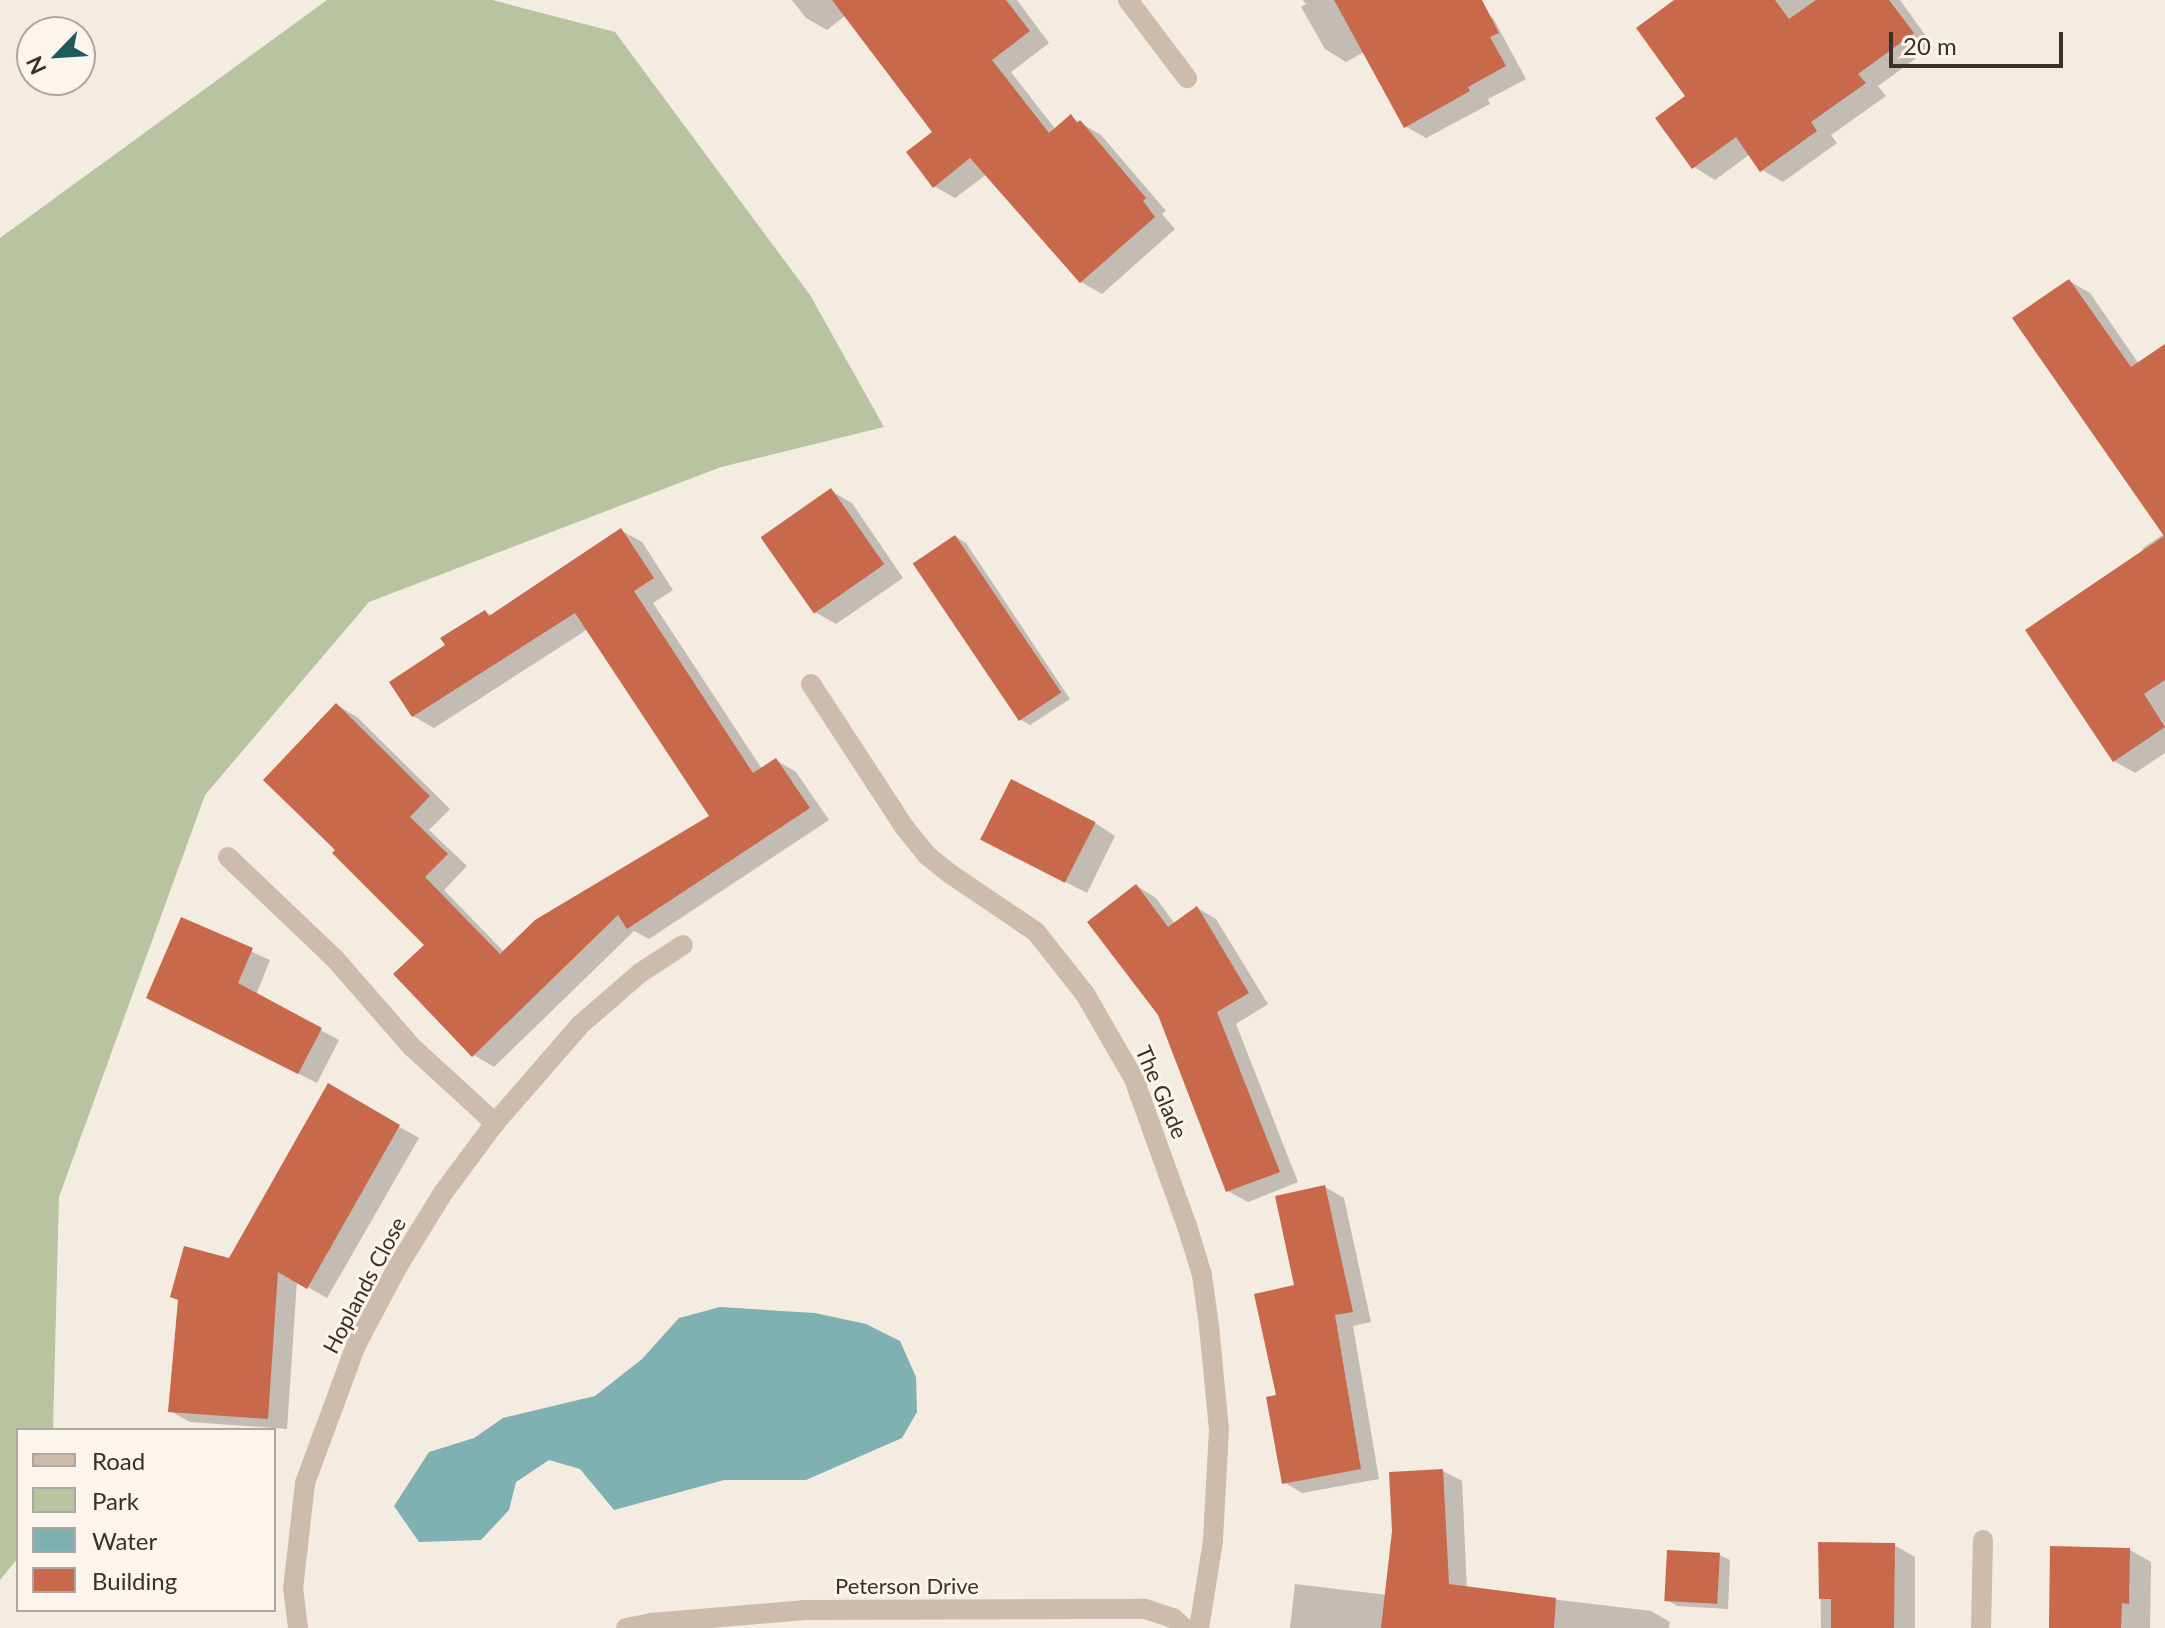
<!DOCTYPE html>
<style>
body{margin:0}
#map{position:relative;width:2165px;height:1628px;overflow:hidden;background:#f4ebe1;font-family:Lato,sans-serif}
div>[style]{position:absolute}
.green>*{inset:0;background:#b8c4a0}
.water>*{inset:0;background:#7fb0b2}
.shadow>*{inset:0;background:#0003}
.building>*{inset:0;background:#c8694b;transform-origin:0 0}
.street>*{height:20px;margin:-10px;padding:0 10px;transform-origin:10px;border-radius:10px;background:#cdbbac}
span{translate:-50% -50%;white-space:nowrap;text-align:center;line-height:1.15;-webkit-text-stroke:6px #fbf5ee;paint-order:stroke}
.street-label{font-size:22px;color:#3b302b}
.legend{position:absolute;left:16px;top:1428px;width:260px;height:184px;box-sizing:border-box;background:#fbf5ee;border:2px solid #aea6a0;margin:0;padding:10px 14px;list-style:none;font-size:24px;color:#3b302b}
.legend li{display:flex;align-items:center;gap:16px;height:40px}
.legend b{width:40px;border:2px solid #aea6a0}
.north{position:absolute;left:16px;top:16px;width:80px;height:80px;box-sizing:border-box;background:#fbf5ee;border:2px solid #aea6a0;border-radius:50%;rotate:245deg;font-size:22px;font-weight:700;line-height:32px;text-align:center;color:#3b302b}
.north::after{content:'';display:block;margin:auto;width:28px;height:36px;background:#1f5a5e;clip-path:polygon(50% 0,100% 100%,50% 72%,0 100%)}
.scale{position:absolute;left:1889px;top:32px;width:174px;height:36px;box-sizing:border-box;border:4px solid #3b302b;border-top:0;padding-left:10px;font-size:24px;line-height:28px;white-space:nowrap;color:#3b302b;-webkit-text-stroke:6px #fbf5ee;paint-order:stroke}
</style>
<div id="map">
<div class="green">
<i style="clip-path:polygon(327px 0,492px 0,615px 32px,810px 295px,884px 427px,721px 467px,369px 602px,205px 795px,59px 1197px,53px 1430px,18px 1430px,18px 1558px,0 1580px,0 238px)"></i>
</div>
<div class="water">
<i style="clip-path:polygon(720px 1307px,815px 1313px,866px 1324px,900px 1341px,916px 1377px,917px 1412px,902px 1438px,806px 1480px,724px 1480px,614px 1510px,580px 1469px,549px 1460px,516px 1482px,509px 1510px,481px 1540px,419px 1542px,394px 1506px,429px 1452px,474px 1438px,503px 1418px,595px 1396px,642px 1359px,679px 1318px)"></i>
</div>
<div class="shadow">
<i style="clip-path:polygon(792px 0,1017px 0,1049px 43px,1011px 72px,1056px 130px,1071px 117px,1101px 135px,1166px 211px,1162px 214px,1175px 229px,1102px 294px,1081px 282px,987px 174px,955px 198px,934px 186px,935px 132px,846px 15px,827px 30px,806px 18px)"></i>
<i style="clip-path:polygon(1303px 0,1478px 0,1485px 13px,1493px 18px,1526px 79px,1488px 99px,1490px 104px,1426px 138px,1405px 126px,1364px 52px,1346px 62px,1325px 49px,1301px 7px,1306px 4px)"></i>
<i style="clip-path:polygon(1677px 0,1900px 0,1933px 46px,1878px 86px,1886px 96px,1831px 135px,1837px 143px,1783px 182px,1762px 170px,1750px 154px,1715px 180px,1694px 167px)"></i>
<i style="clip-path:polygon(2069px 281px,2090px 293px,2139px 364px,2165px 367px,2165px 753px,2135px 773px,2114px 761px,2143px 548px,2164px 534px)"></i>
<i style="clip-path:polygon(831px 491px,852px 503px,903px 578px,836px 624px,815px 612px)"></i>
<i style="clip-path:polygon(622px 531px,642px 542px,673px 590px,653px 603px,762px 769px,776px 760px,796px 772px,829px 820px,649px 939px,634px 931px,494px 1067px,474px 1055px,427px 945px,338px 850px,337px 705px,357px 717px,450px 809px,429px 830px,467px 866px,444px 890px,504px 952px,712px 816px,588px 629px,434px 728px,413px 716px,448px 646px,485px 612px,493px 616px)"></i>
<i style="clip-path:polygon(956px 537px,966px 543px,1070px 699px,1030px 725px,1020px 719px)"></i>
<i style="clip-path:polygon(1095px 823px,1115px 836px,1087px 893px,1004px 851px)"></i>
<i style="clip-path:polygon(1137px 886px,1156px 898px,1175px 924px,1197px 908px,1216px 919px,1268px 1004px,1236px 1024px,1298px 1182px,1248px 1202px,1228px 1191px)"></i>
<i style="clip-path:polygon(182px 920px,270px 960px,256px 995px,339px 1040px,317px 1083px,167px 1008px)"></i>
<i style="clip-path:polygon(328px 1086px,419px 1138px,327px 1298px,297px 1281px,287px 1429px,190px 1422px,170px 1411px,180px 1301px,230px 1260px)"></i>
<i style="clip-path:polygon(1325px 1187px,1344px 1198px,1371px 1322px,1353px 1326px,1379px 1479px,1302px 1493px,1284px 1482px,1278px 1397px,1296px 1287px)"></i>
<i style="clip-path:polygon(1443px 1471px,1462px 1481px,1467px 1589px,1651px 1611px,1670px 1622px,1669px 1628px,1290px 1628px,1295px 1584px,1387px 1595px)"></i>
<i style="clip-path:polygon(1820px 1544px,1894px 1545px,1915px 1557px,1915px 1628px,1821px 1628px)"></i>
<i style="clip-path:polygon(2130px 1550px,2151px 1562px,2150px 1628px,2051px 1628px)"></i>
<i style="clip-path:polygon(1719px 1555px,1730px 1560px,1728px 1609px,1677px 1606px,1667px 1600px)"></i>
</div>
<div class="building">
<i style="clip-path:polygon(832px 0,1006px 0,1030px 31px,992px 60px,1049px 133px,1071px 114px,1077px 123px,1080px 120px,1146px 198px,1143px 201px,1155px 217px,1080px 283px,970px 158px,933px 188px,906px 152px,932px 132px)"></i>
<i style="clip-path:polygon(1334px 0,1482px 0,1499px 33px,1490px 37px,1506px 66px,1468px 87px,1470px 91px,1404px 128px)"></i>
<i style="clip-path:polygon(1674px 0,1775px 0,1789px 19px,1816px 0,1889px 0,1914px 33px,1858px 74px,1866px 83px,1811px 122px,1817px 131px,1760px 172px,1736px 137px,1692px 169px,1655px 118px,1685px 96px,1636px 28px)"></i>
<i style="clip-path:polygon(2069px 279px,2131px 367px,2165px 344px,2165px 680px,2144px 694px,2165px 727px,2113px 762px,2025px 630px,2164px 536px,2012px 318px)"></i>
<i style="left:831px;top:488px;width:93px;height:86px;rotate:55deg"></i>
<i style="clip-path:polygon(621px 528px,654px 578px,634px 591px,753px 773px,776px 758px,810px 808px,627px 929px,618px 915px,472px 1057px,393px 974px,424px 945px,332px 853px,335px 850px,263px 780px,336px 703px,430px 796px,410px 817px,448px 854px,425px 877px,500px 954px,535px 920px,709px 816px,575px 613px,412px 717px,389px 682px,445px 645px,440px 638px,485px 610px,489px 616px)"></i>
<i style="left:955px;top:535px;width:190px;height:51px;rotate:56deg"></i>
<i style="left:1011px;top:779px;width:95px;height:68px;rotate:27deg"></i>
<i style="clip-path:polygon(1136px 884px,1168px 927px,1197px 906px,1249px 993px,1217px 1012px,1280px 1172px,1226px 1192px,1158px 1015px,1087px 922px)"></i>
<i style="clip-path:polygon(181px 917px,253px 948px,238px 983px,322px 1028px,298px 1074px,146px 998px)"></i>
<i style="clip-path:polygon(328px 1083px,400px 1125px,307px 1289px,278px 1272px,268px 1419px,168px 1412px,178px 1300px,170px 1297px,184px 1246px,229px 1258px)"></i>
<i style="clip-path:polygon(1325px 1185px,1353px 1312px,1335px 1315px,1361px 1469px,1282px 1484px,1266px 1397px,1276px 1395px,1254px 1294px,1294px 1285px,1275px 1196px)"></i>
<i style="clip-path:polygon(1443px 1469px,1449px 1584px,1556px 1598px,1554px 1628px,1381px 1628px,1392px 1531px,1389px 1472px)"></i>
<i style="clip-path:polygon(1818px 1542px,1895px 1543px,1894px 1628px,1831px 1628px,1831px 1599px,1819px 1599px)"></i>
<i style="clip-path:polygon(2050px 1546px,2130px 1548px,2129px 1604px,2122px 1603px,2121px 1628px,2049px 1628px)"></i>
<i style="left:1667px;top:1550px;width:53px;height:51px;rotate:3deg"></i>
</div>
<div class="street">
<i style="left:1128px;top:0;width:98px;rotate:52.9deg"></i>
<i style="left:811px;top:684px;width:172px;rotate:56.9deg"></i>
<i style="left:905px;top:828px;width:36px;rotate:51deg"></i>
<i style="left:928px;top:856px;width:27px;rotate:39deg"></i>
<i style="left:949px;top:873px;width:105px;rotate:34.1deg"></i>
<i style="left:1036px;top:932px;width:79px;rotate:51.7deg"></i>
<i style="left:1085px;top:994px;width:98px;rotate:60deg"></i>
<i style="left:1134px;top:1079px;width:156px;rotate:70.2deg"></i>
<i style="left:1187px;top:1226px;width:51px;rotate:73deg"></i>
<i style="left:1202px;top:1275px;width:51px;rotate:82.2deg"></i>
<i style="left:1209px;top:1326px;width:103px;rotate:84.5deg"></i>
<i style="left:1219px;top:1429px;width:112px;rotate:93.1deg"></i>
<i style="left:1213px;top:1541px;width:88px;rotate:99.1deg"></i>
<i style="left:228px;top:857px;width:149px;rotate:43.6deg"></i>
<i style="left:336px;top:960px;width:116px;rotate:48.9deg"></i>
<i style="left:412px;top:1047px;width:113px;rotate:42.5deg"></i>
<i style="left:298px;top:1628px;width:39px;rotate:-97deg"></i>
<i style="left:293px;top:1589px;width:107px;rotate:-83.5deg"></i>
<i style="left:305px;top:1483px;width:147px;rotate:-69.7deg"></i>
<i style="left:356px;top:1345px;width:89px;rotate:-62deg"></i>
<i style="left:398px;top:1266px;width:86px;rotate:-58.3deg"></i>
<i style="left:443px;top:1193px;width:87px;rotate:-53.4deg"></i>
<i style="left:495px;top:1123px;width:131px;rotate:-49deg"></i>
<i style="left:581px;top:1024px;width:78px;rotate:-40.8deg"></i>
<i style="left:640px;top:973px;width:51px;rotate:-33.1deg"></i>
<i style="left:626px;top:1628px;width:25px;rotate:-11deg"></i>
<i style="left:651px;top:1623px;width:155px;rotate:-4.8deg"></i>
<i style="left:805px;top:1610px;width:340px;rotate:-0.2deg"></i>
<i style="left:1145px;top:1609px;width:29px;rotate:18deg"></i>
<i style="left:1173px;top:1618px;width:15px;rotate:42deg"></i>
<i style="left:1981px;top:1628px;width:88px;rotate:-88.7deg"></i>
</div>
<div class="street-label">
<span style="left:1162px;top:1092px;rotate:67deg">The Glade</span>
<span style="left:364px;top:1285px;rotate:-62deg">Hoplands Close</span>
<span style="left:907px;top:1586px">Peterson Drive</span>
</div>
<ul class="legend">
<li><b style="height:10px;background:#cdbbac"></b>Road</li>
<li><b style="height:22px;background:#b8c4a0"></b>Park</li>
<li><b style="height:22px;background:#7fb0b2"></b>Water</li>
<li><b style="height:22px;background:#c8694b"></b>Building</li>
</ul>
<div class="north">N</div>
<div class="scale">20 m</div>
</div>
